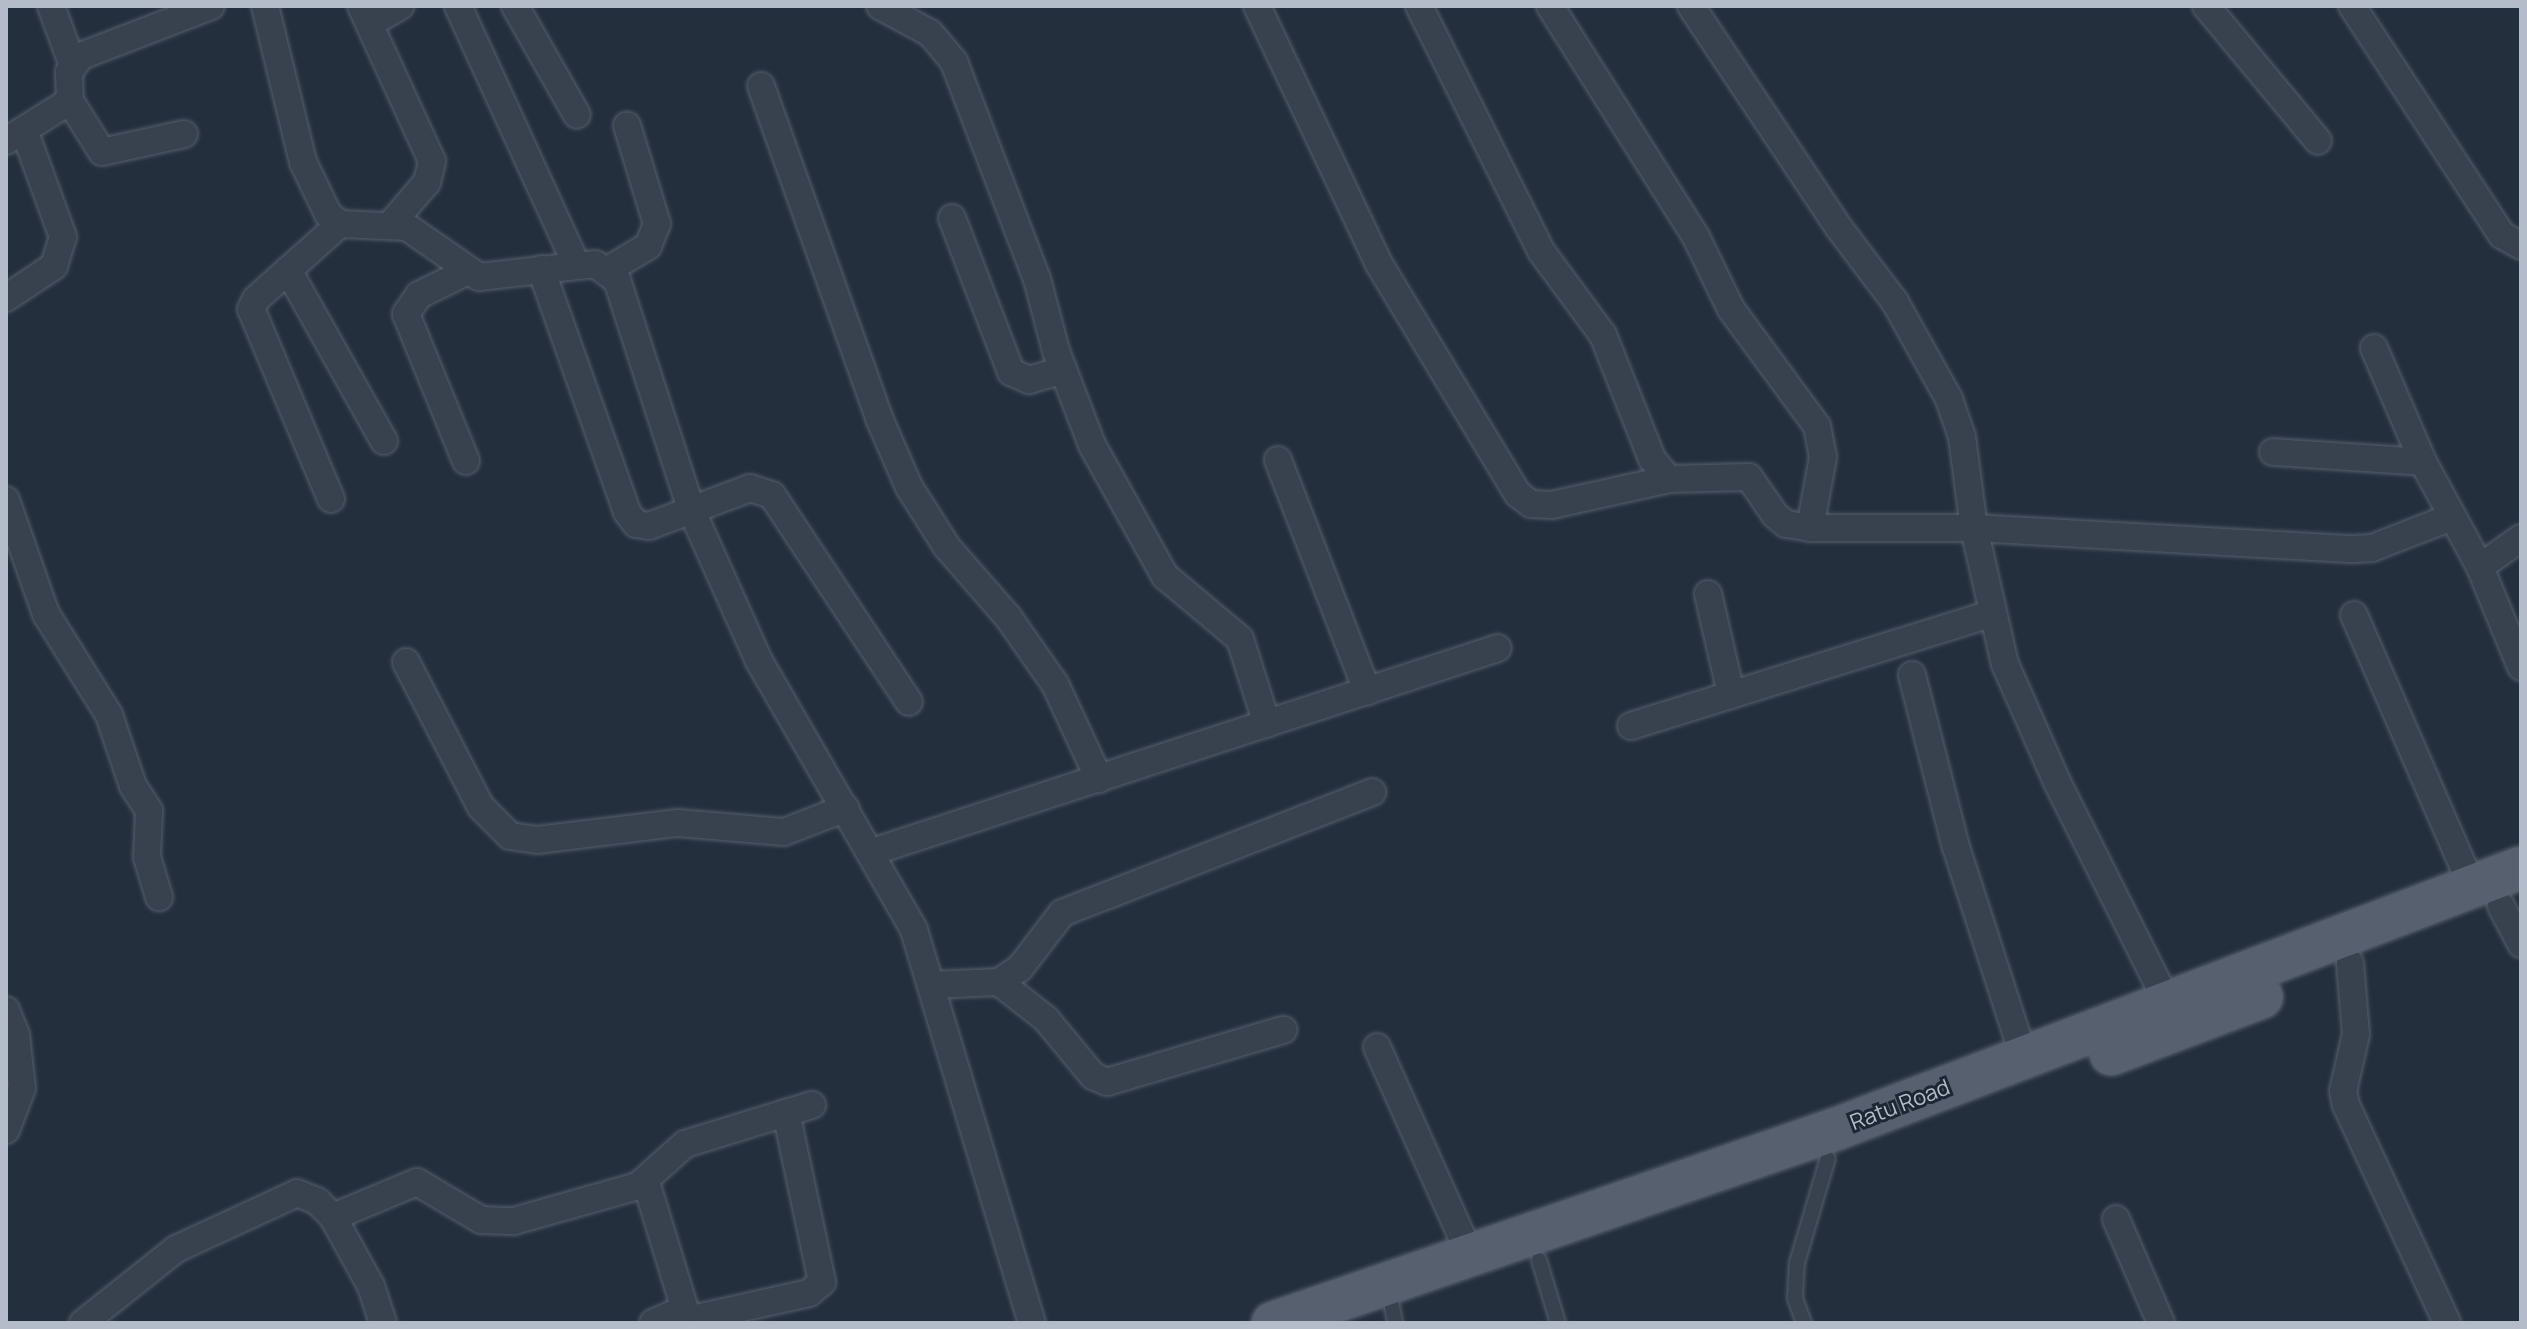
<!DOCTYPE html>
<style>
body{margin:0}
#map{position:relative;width:2527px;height:1329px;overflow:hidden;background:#242f3e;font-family:Manrope,sans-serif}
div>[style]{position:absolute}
.roads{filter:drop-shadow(0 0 2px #565f6c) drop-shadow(0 0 2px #565f6c)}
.service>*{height:14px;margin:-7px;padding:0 7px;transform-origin:7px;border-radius:7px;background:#38414e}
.minor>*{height:26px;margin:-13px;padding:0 13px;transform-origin:13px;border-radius:13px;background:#38414e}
.primary>*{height:42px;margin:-21px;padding:0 21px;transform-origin:21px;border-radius:21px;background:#56606e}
span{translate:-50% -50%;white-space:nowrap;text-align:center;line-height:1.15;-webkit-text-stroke:6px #1d2633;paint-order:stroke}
.street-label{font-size:22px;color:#b4bcc9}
.frame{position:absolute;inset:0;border:8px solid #b4bcc9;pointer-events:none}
</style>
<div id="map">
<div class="roads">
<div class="service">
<i style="left:1539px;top:1260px;width:66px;rotate:73.2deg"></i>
<i style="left:1388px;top:1286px;width:38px;rotate:79deg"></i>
<i style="left:1804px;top:1323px;width:27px;rotate:-110deg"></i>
<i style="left:1795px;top:1298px;width:35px;rotate:-87deg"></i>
<i style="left:1797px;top:1263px;width:109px;rotate:-73.6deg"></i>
</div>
<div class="minor">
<i style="left:51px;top:6px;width:61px;rotate:69.8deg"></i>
<i style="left:265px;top:6px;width:161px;rotate:76.3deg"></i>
<i style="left:303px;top:162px;width:58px;rotate:64.3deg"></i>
<i style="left:328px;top:214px;width:16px;rotate:40deg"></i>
<i style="left:340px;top:224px;width:67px;rotate:2.6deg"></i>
<i style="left:407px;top:227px;width:88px;rotate:34.8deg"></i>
<i style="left:479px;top:277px;width:117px;rotate:-6.4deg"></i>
<i style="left:595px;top:264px;width:27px;rotate:36deg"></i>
<i style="left:617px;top:280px;width:241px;rotate:72.1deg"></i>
<i style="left:691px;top:509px;width:167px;rotate:65.9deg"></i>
<i style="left:759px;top:661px;width:310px;rotate:60deg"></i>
<i style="left:914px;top:930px;width:410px;rotate:73.3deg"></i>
<i style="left:361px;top:6px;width:170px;rotate:65.4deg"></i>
<i style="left:432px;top:161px;width:22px;rotate:103deg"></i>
<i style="left:427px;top:182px;width:55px;rotate:130.6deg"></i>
<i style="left:458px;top:6px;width:286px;rotate:65.4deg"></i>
<i style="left:515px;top:6px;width:125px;rotate:60.4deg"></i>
<i style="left:880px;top:6px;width:57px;rotate:28.4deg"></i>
<i style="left:930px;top:33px;width:38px;rotate:50deg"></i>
<i style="left:954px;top:62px;width:232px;rotate:69.1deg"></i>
<i style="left:1037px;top:279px;width:74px;rotate:75.2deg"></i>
<i style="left:1056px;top:351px;width:101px;rotate:69deg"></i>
<i style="left:1092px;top:445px;width:150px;rotate:60.9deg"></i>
<i style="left:1165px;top:576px;width:98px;rotate:40deg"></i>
<i style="left:1240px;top:639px;width:89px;rotate:72.4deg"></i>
<i style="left:1257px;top:6px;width:285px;rotate:64.7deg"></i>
<i style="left:1379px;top:264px;width:269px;rotate:58.9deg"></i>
<i style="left:1518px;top:494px;width:16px;rotate:38deg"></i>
<i style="left:1531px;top:504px;width:21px;rotate:3deg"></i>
<i style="left:1552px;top:505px;width:120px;rotate:-12.5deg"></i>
<i style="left:1419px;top:6px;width:274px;rotate:63.5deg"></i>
<i style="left:1541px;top:251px;width:104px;rotate:53.6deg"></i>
<i style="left:1603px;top:335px;width:133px;rotate:68.4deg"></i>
<i style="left:1652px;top:459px;width:26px;rotate:50deg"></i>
<i style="left:1669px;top:479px;width:80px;rotate:-1.4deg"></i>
<i style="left:1749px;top:477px;width:46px;rotate:55.6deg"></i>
<i style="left:1775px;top:515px;width:14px;rotate:39deg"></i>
<i style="left:1786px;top:524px;width:24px;rotate:9deg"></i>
<i style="left:1810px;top:528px;width:164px"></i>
<i style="left:1974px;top:528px;width:380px;rotate:3.2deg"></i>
<i style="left:2353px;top:549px;width:19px;rotate:-3deg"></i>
<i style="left:2372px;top:548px;width:86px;rotate:-21.2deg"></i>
<i style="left:1550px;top:6px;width:273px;rotate:57.7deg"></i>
<i style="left:1696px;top:237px;width:80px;rotate:64.1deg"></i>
<i style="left:1731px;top:309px;width:145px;rotate:53.7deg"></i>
<i style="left:1817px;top:426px;width:32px;rotate:79deg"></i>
<i style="left:1823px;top:457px;width:72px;rotate:100.4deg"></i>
<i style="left:1691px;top:6px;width:267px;rotate:56.3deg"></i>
<i style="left:1839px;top:228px;width:93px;rotate:52.9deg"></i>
<i style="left:1895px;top:302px;width:111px;rotate:60.9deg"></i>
<i style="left:1949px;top:399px;width:40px;rotate:71.1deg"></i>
<i style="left:1962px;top:437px;width:92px;rotate:82.5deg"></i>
<i style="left:1974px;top:528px;width:139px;rotate:77.2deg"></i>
<i style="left:2005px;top:664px;width:129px;rotate:66.2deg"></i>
<i style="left:2057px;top:782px;width:262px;rotate:63.4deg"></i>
<i style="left:2206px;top:6px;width:175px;rotate:50.3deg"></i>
<i style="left:2352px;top:6px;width:274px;rotate:56.8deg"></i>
<i style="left:2502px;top:235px;width:22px;rotate:30deg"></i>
<i style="left:371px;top:23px;width:34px;rotate:-30deg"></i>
<i style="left:761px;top:86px;width:352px;rotate:70.4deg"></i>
<i style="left:879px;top:418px;width:75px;rotate:66.5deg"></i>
<i style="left:909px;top:487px;width:71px;rotate:57.7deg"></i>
<i style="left:947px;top:547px;width:93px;rotate:48.9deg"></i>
<i style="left:1008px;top:617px;width:82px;rotate:55deg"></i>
<i style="left:1055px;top:684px;width:105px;rotate:65.1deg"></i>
<i style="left:70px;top:101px;width:60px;rotate:57.9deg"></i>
<i style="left:102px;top:152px;width:84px;rotate:-12.4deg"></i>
<i style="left:6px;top:141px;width:75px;rotate:-32deg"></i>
<i style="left:70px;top:101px;width:29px;rotate:-92deg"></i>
<i style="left:69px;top:72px;width:20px;rotate:-53deg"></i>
<i style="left:81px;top:56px;width:139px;rotate:-21deg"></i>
<i style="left:952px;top:218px;width:165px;rotate:69deg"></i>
<i style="left:1011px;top:372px;width:20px;rotate:24deg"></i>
<i style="left:1029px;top:380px;width:35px;rotate:-16deg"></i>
<i style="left:541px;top:269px;width:258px;rotate:70.5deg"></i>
<i style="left:627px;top:512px;width:15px;rotate:53deg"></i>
<i style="left:636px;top:524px;width:13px;rotate:9deg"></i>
<i style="left:649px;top:526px;width:108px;rotate:-20.6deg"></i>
<i style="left:750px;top:488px;width:23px;rotate:18deg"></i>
<i style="left:772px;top:495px;width:248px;rotate:56.5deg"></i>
<i style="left:288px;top:270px;width:196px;rotate:60.7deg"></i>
<i style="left:608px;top:270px;width:47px;rotate:-31deg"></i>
<i style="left:648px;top:246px;width:24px;rotate:-68deg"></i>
<i style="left:657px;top:224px;width:103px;rotate:-106.9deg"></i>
<i style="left:6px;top:298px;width:58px;rotate:-33.7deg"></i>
<i style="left:54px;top:266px;width:30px;rotate:-73deg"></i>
<i style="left:63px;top:237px;width:114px;rotate:-110deg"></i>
<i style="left:2374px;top:348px;width:124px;rotate:66.7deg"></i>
<i style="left:2423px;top:462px;width:119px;rotate:61.5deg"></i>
<i style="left:2480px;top:567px;width:108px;rotate:67.7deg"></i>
<i style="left:2273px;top:452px;width:150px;rotate:3.8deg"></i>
<i style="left:1278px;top:460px;width:248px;rotate:68.9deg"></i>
<i style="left:466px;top:461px;width:159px;rotate:-112.2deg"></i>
<i style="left:406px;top:314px;width:23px;rotate:-56deg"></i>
<i style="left:419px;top:295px;width:52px;rotate:-26.1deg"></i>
<i style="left:331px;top:499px;width:206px;rotate:-112.8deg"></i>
<i style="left:251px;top:309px;width:11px;rotate:-63deg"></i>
<i style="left:256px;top:299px;width:113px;rotate:-41.8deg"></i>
<i style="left:6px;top:500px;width:121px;rotate:70.7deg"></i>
<i style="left:46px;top:614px;width:119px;rotate:58deg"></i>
<i style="left:109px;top:715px;width:75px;rotate:71.3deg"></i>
<i style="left:133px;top:786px;width:30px;rotate:57deg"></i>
<i style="left:149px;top:811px;width:46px;rotate:92.5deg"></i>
<i style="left:147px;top:857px;width:42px;rotate:73.3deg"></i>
<i style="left:2480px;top:567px;width:50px;rotate:-35.3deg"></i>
<i style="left:1708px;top:594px;width:103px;rotate:77deg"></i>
<i style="left:2354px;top:615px;width:296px;rotate:66.5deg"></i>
<i style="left:406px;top:662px;width:163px;rotate:62.7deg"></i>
<i style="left:481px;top:807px;width:41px;rotate:45deg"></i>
<i style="left:510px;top:836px;width:27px;rotate:8deg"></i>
<i style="left:537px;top:840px;width:142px;rotate:-6.9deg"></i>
<i style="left:678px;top:823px;width:106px;rotate:4.9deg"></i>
<i style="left:784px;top:832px;width:66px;rotate:-21.2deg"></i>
<i style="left:1912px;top:675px;width:178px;rotate:75.7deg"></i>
<i style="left:1956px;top:847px;width:222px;rotate:72.1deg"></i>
<i style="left:1631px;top:726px;width:376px;rotate:-17.3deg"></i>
<i style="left:872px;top:852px;width:658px;rotate:-18.05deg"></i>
<i style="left:2501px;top:906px;width:43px;rotate:62.2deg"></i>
<i style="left:2350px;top:963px;width:71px;rotate:85.2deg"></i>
<i style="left:2356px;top:1034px;width:58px;rotate:102.8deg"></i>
<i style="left:2343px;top:1091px;width:14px;rotate:78deg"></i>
<i style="left:2346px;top:1105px;width:240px;rotate:65.1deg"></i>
<i style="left:999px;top:982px;width:60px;rotate:38.2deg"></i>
<i style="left:1046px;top:1019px;width:74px;rotate:50.5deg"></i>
<i style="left:1093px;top:1076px;width:15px;rotate:23deg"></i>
<i style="left:1107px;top:1082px;width:184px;rotate:-16.5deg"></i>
<i style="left:932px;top:985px;width:67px;rotate:-2.6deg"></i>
<i style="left:999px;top:982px;width:25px;rotate:-34deg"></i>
<i style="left:1020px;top:968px;width:69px;rotate:-52.6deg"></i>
<i style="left:1062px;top:913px;width:333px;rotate:-21.3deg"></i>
<i style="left:6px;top:1010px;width:27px;rotate:68deg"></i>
<i style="left:16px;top:1035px;width:53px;rotate:83.5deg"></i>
<i style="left:22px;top:1088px;width:45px;rotate:110.9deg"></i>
<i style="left:1377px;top:1047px;width:228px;rotate:65.9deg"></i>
<i style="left:646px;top:1182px;width:147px;rotate:73deg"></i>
<i style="left:333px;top:1217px;width:91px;rotate:-22.6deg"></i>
<i style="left:417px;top:1182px;width:74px;rotate:30.7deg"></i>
<i style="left:481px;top:1220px;width:33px;rotate:2deg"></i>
<i style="left:514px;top:1221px;width:129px;rotate:-15.8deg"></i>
<i style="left:638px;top:1186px;width:63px;rotate:-41.8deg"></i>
<i style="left:685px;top:1144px;width:133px;rotate:-17.1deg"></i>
<i style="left:2116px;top:1219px;width:113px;rotate:66.6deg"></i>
<i style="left:688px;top:1320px;width:124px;rotate:-12.6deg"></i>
<i style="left:809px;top:1293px;width:17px;rotate:-40deg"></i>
<i style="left:822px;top:1282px;width:173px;rotate:-102deg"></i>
<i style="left:83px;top:1323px;width:119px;rotate:-38.5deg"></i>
<i style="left:176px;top:1249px;width:133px;rotate:-24.8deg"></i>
<i style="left:297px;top:1193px;width:22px;rotate:22deg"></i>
<i style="left:317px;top:1201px;width:23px;rotate:45deg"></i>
<i style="left:333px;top:1217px;width:79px;rotate:61.2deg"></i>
<i style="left:371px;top:1286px;width:39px;rotate:72deg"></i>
<i style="left:653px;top:1323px;width:34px;rotate:-24deg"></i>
</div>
<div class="primary">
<i style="left:2111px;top:1054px;width:161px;rotate:-20.7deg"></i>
<i style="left:1273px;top:1323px;width:595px;rotate:-19.01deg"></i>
<i style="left:1836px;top:1129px;width:733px;rotate:-20.86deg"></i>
</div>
</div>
<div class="street-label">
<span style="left:1900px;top:1105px;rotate:-21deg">Ratu Road</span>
</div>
<div class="frame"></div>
</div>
